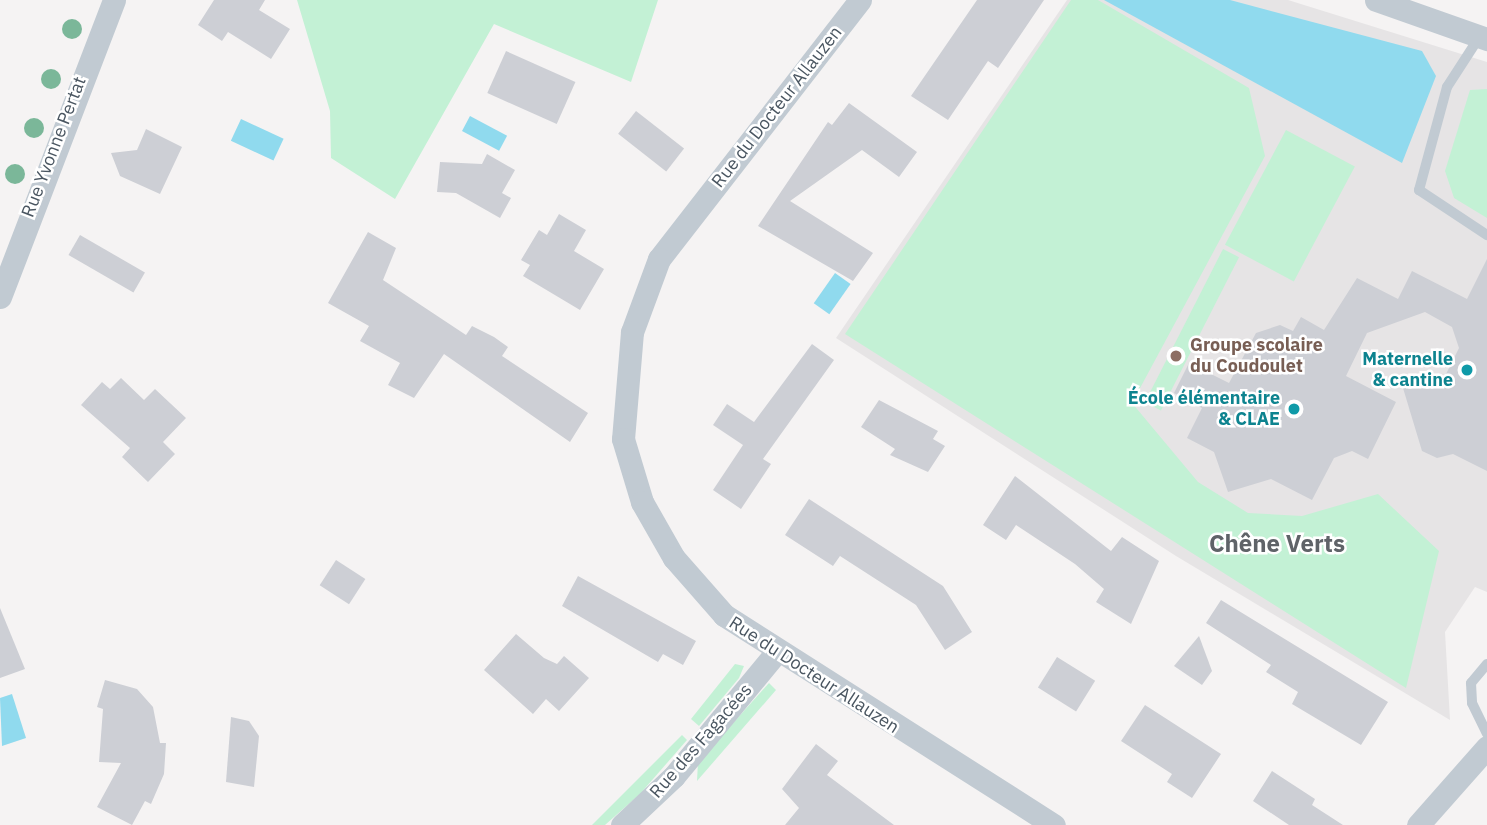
<!DOCTYPE html>
<meta charset="utf-8">
<style>
body{margin:0}
#map{position:relative;width:1487px;height:825px;overflow:hidden;background:#f5f3f3;font-family:"IBM Plex Sans",sans-serif}
div>[style]{position:absolute}
.education>*{inset:0;background:#e6e4e5}
.green>*{inset:0;background:#c3f1d5;transform-origin:0 0}
.water>*{inset:0;background:#90daee;transform-origin:0 0}
.building>*{inset:0;background:#cdcfd5;transform-origin:0 0}
.lane>*{height:10px;margin:-5px;padding:0 5px;transform-origin:5px;border-radius:5px;background:#c1cad2}
.street>*{height:23px;margin:-11.5px;padding:0 11.5px;transform-origin:11.5px;border-radius:11.5px;background:#c1cad2}
.trees>*{width:20px;height:20px;margin:-10px;border-radius:50%;background:#7bb799}
.dots>*{width:19px;height:19px;translate:-50% -50%;box-sizing:border-box;border:4px solid #fff;border-radius:50%}
span{translate:-50% -50%;white-space:nowrap;text-align:center;line-height:1.15;-webkit-text-stroke:5px #fff;paint-order:stroke}
.street-label{font-size:18px;color:#4a5661}
.education-label{font-size:18px;color:#785e54;font-weight:700}
.left{translate:0 -50%;text-align:left}
.culture-label{font-size:18px;color:#0d838f;font-weight:700}
.right{translate:-100% -50%;text-align:right}
.district-label{font-size:24px;color:#5f6368;font-weight:700}
</style>
<div id="map">
<div class="education">
<i style="clip-path:polygon(1067px 0,1288px 0,1487px 62px,1487px 592px,1475px 587px,1445px 632px,1450px 720px,1176px 556px,836px 338px)"></i>
</div>
<div class="green">
<i style="clip-path:polygon(297px 0,658px 0,631px 82px,494px 24px,395px 199px,331px 158px,330px 111px)"></i>
<i style="clip-path:polygon(1071px 0,1098px 0,1249px 88px,1265px 156px,1132px 403px,1198px 482px,1248px 513px,1302px 516px,1378px 494px,1439px 551px,1406px 688px,845px 334px)"></i>
<i style="clip-path:polygon(1487px 89px,1487px 218px,1454px 198px,1445px 171px,1470px 90px)"></i>
<i style="left:1286px;top:130px;width:78px;height:130px;rotate:28deg"></i>
<i style="left:1223px;top:249px;width:18px;height:172px;rotate:27deg"></i>
<i style="clip-path:polygon(735px 664px,744px 666px,739px 678px,699px 726px,691px 719px)"></i>
<i style="clip-path:polygon(769px 683px,776px 690px,697px 781px,698px 762px)"></i>
<i style="clip-path:polygon(682px 735px,687px 740px,640px 794px,605px 825px,592px 825px)"></i>
</div>
<div class="water">
<i style="clip-path:polygon(1104px 0,1230px 0,1422px 51px,1436px 76px,1402px 163px)"></i>
<i style="left:470px;top:116px;width:42px;height:17px;rotate:28deg"></i>
<i style="left:241px;top:119px;width:47px;height:24px;rotate:25deg"></i>
<i style="left:835px;top:273px;width:19px;height:37px;rotate:35deg"></i>
<i style="clip-path:polygon(12px 694px,26px 738px,2px 746px,0 698px)"></i>
</div>
<div class="building">
<i style="clip-path:polygon(214px 0,265px 0,259px 10px,290px 29px,271px 59px,228px 32px,222px 41px,198px 25px)"></i>
<i style="clip-path:polygon(977px 0,1044px 0,998px 68px,988px 61px,948px 120px,911px 96px)"></i>
<i style="left:506px;top:51px;width:76px;height:46px;rotate:24deg"></i>
<i style="clip-path:polygon(849px 103px,917px 152px,899px 177px,862px 150px,790px 201px,873px 253px,853px 281px,758px 226px,828px 122px,832px 125px)"></i>
<i style="left:636px;top:111px;width:61px;height:29px;rotate:38deg"></i>
<i style="clip-path:polygon(146px 129px,182px 147px,160px 194px,120px 176px,111px 153px,137px 150px)"></i>
<i style="clip-path:polygon(487px 154px,515px 170px,502px 193px,511px 198px,500px 218px,456px 193px,437px 192px,440px 162px,482px 164px)"></i>
<i style="clip-path:polygon(559px 214px,586px 230px,574px 251px,604px 269px,580px 310px,523px 276px,530px 265px,521px 260px,539px 230px,547px 235px)"></i>
<i style="clip-path:polygon(368px 232px,396px 248px,383px 280px,466px 335px,472px 326px,494px 337px,508px 347px,502px 356px,588px 413px,570px 442px,444px 354px,414px 398px,388px 385px,400px 363px,360px 341px,369px 326px,328px 303px)"></i>
<i style="left:80px;top:235px;width:75px;height:23px;rotate:30deg"></i>
<i style="clip-path:polygon(1487px 259px,1487px 471px,1453px 454px,1437px 458px,1422px 451px,1403px 388px,1446px 374px,1459px 348px,1452px 327px,1425px 312px,1367px 333px,1346px 376px,1396px 402px,1368px 459px,1352px 451px,1334px 458px,1312px 500px,1271px 479px,1228px 492px,1214px 452px,1187px 438px,1202px 408px,1174px 393px,1189px 363px,1229px 383px,1256px 333px,1280px 325px,1293px 331px,1301px 317px,1324px 330px,1357px 278px,1398px 299px,1412px 271px,1467px 299px)"></i>
<i style="clip-path:polygon(812px 344px,834px 360px,763px 459px,771px 464px,741px 509px,713px 490px,743px 445px,713px 425px,727px 404px,754px 422px)"></i>
<i style="clip-path:polygon(121px 378px,144px 400px,155px 389px,186px 418px,163px 442px,175px 454px,148px 482px,122px 457px,130px 448px,81px 405px,102px 382px,110px 389px)"></i>
<i style="clip-path:polygon(879px 400px,938px 431px,933px 439px,945px 446px,928px 472px,890px 455px,895px 449px,861px 427px)"></i>
<i style="clip-path:polygon(1015px 476px,1111px 551px,1122px 537px,1159px 561px,1131px 624px,1096px 602px,1104px 589px,1075px 564px,1016px 525px,1006px 540px,983px 525px)"></i>
<i style="clip-path:polygon(809px 499px,943px 586px,972px 632px,945px 650px,916px 605px,840px 556px,833px 566px,785px 535px)"></i>
<i style="left:336px;top:560px;width:35px;height:30px;rotate:33deg"></i>
<i style="clip-path:polygon(578px 576px,696px 641px,683px 665px,663px 654px,658px 662px,562px 606px)"></i>
<i style="clip-path:polygon(1221px 600px,1388px 702px,1361px 745px,1292px 704px,1298px 692px,1266px 672px,1271px 665px,1206px 623px)"></i>
<i style="clip-path:polygon(0 608px,25px 669px,0 678px)"></i>
<i style="clip-path:polygon(516px 634px,544px 658px,557px 664px,564px 656px,589px 678px,559px 711px,546px 699px,533px 714px,484px 670px)"></i>
<i style="clip-path:polygon(1199px 636px,1212px 671px,1202px 685px,1174px 666px)"></i>
<i style="left:1057px;top:657px;width:45px;height:36px;rotate:32deg"></i>
<i style="clip-path:polygon(105px 680px,137px 689px,153px 707px,160px 743px,166px 743px,164px 774px,151px 804px,145px 801px,132px 825px,97px 807px,121px 763px,99px 762px,103px 709px,97px 707px)"></i>
<i style="clip-path:polygon(1145px 705px,1221px 754px,1192px 798px,1167px 782px,1172px 774px,1121px 741px)"></i>
<i style="clip-path:polygon(231px 717px,249px 721px,259px 736px,254px 787px,226px 782px)"></i>
<i style="clip-path:polygon(816px 744px,838px 761px,827px 775px,894px 825px,785px 825px,799px 808px,782px 789px)"></i>
<i style="clip-path:polygon(1272px 771px,1315px 799px,1312px 805px,1343px 825px,1289px 825px,1253px 801px)"></i>
</div>
<div class="lane">
<i style="left:1480px;top:36px;width:61px;rotate:122.9deg"></i>
<i style="left:1447px;top:87px;width:107px;rotate:105.2deg"></i>
<i style="left:1419px;top:190px;width:82px;rotate:33.5deg"></i>
<i style="left:1487px;top:664px;width:25px;rotate:130deg"></i>
<i style="left:1471px;top:683px;width:20px;rotate:87deg"></i>
<i style="left:1472px;top:703px;width:34px;rotate:64deg"></i>
</div>
<div class="street">
<i style="left:860px;top:0;width:328px;rotate:127.8deg"></i>
<i style="left:659px;top:259px;width:78px;rotate:110.3deg"></i>
<i style="left:632px;top:332px;width:107px;rotate:94.8deg"></i>
<i style="left:623px;top:439px;width:66px;rotate:73.2deg"></i>
<i style="left:642px;top:502px;width:64px;rotate:60.3deg"></i>
<i style="left:674px;top:558px;width:76px;rotate:48.7deg"></i>
<i style="left:724px;top:615px;width:391px;rotate:32.5deg"></i>
<i style="left:1376px;top:0;width:118px;rotate:19.4deg"></i>
<i style="left:0;top:297px;width:318px;rotate:-69deg"></i>
<i style="left:622px;top:825px;width:71px;rotate:-43.3deg"></i>
<i style="left:674px;top:776px;width:158px;rotate:-50.4deg"></i>
<i style="left:1418px;top:825px;width:104px;rotate:-48.5deg"></i>
</div>
<div class="trees">
<i style="left:72px;top:29px"></i>
<i style="left:51px;top:79px"></i>
<i style="left:34px;top:128px"></i>
<i style="left:15px;top:174px"></i>
</div>
<div class="dots">
<i style="left:1176px;top:356px;background:#8d6e63"></i>
<i style="left:1467px;top:370px;background:#0f9aa8"></i>
<i style="left:1294px;top:409px;background:#0f9aa8"></i>
</div>
<div class="street-label">
<span style="left:777px;top:107px;rotate:-52deg">Rue du Docteur Allauzen</span>
<span style="left:54px;top:147px;rotate:-69deg">Rue Yvonne Pertat</span>
<span style="left:814px;top:675px;rotate:33deg">Rue du Docteur Allauzen</span>
<span style="left:701px;top:741px;rotate:-49deg">Rue des Fagacées</span>
</div>
<div class="education-label">
<span class="left" style="left:1190px;top:356px">Groupe scolaire<br>du Coudoulet</span>
</div>
<div class="culture-label">
<span class="right" style="left:1453px;top:370px">Maternelle<br>&amp; cantine</span>
<span class="right" style="left:1280px;top:409px">École élémentaire<br>&amp; CLAE</span>
</div>
<div class="district-label">
<span style="left:1277px;top:544px">Chêne Verts</span>
</div>
</div>
